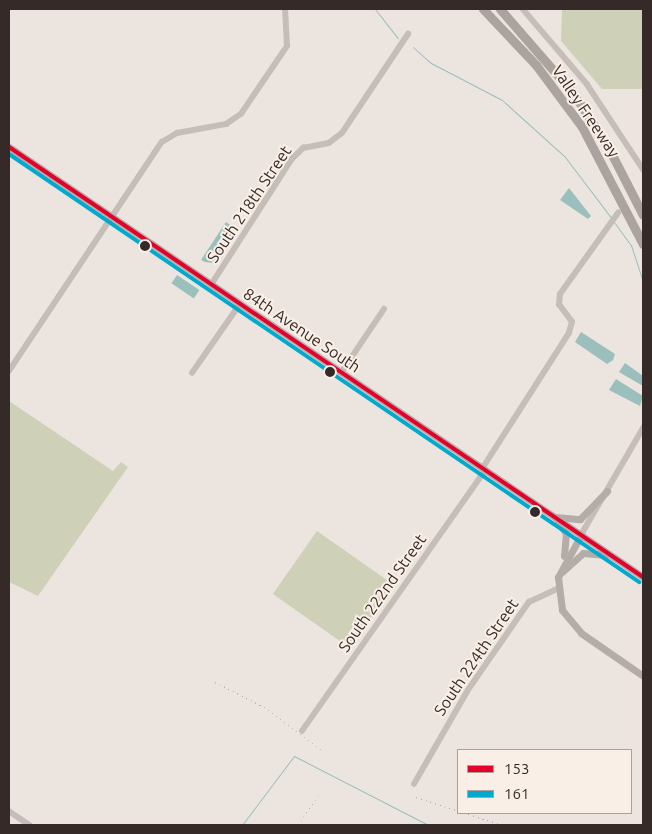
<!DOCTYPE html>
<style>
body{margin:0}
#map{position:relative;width:652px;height:834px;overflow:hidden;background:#ece5df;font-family:Ubuntu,sans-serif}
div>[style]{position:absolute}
.green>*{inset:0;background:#ced1b8;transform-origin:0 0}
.water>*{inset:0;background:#9bbfbc;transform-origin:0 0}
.stream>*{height:1px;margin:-0.5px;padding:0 0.5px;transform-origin:0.5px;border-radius:0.5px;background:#9bbfbc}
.minor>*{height:5.5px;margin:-2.75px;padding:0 2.75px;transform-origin:2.75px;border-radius:2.75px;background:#c5bdb8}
.major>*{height:7px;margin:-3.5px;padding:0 3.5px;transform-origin:3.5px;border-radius:3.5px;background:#b4aca7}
.highway>*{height:9px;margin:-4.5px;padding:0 4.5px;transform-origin:4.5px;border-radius:4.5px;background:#aba49e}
.rail>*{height:1px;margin-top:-0.5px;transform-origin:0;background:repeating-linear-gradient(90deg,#aca6a3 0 1px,transparent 0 5px)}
.bus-1>*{height:4px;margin:-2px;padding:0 2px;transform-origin:2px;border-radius:2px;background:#e4002b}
.bus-2>*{height:4px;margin:-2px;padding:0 2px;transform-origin:2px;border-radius:2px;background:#00a9ce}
.dots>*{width:14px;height:14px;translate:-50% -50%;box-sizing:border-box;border:2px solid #f9efe6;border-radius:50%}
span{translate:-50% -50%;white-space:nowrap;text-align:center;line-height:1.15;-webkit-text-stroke:4px #f9efe6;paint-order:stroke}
.street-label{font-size:16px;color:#352a27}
.frame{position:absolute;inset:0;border:10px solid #352a27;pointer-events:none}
.legend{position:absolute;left:457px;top:749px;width:175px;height:65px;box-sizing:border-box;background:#f9efe6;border:1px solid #aba09a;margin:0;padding:6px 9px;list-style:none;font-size:15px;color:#352a27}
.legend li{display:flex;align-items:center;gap:10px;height:25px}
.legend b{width:25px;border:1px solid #aba09a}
</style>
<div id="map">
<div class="green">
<i style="clip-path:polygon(562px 9px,643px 9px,643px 89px,602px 89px,561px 41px)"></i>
<i style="clip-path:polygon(9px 401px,113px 471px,121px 462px,128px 467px,38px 596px,9px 582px)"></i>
<i style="left:317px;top:531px;width:94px;height:77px;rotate:35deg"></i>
</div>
<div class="water">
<i style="clip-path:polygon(569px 188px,591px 216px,588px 219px,560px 200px)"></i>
<i style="clip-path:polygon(226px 222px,237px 230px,214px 263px,205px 262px,201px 260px)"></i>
<i style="left:177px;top:275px;width:27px;height:10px;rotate:34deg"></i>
<i style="clip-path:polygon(581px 332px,615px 354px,613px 360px,607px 364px,575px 342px)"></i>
<i style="clip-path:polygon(625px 363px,643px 376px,643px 386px,619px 372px)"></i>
<i style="clip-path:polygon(616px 379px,643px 396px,640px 406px,609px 390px)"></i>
</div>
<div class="stream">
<i style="left:375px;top:9px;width:37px;rotate:52deg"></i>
<i style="left:413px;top:47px;width:24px;rotate:42deg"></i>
<i style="left:431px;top:63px;width:80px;rotate:27.5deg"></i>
<i style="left:502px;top:100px;width:85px;rotate:42.1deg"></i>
<i style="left:565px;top:157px;width:78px;rotate:52.8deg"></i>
<i style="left:614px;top:222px;width:29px;rotate:54deg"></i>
<i style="left:631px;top:245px;width:38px;rotate:72deg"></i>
<i style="left:242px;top:825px;width:86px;rotate:-53deg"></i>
<i style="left:294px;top:756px;width:151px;rotate:27.2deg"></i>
</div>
<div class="minor">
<i style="left:523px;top:9px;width:99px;rotate:49.5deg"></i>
<i style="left:587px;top:84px;width:102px;rotate:56.6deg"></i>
<i style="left:211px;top:285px;width:150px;rotate:-57.3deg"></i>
<i style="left:292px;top:159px;width:16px;rotate:-45deg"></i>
<i style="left:303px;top:148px;width:26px;rotate:-11deg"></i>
<i style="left:329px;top:143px;width:16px;rotate:-38deg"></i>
<i style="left:342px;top:133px;width:119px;rotate:-56.3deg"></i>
<i style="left:9px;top:371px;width:275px;rotate:-56.3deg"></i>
<i style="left:162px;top:142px;width:17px;rotate:-31deg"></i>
<i style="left:177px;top:133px;width:50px;rotate:-10.4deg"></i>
<i style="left:226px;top:124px;width:18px;rotate:-34deg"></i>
<i style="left:241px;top:114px;width:82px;rotate:-55.9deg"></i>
<i style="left:287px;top:46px;width:37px;rotate:-93deg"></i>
<i style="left:192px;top:373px;width:84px;rotate:-55.2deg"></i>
<i style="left:341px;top:373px;width:77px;rotate:-56.1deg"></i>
<i style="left:482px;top:469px;width:161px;rotate:-57.4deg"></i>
<i style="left:569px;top:333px;width:11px;rotate:-75deg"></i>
<i style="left:572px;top:322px;width:21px;rotate:-127deg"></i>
<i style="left:559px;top:305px;width:11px;rotate:-85deg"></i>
<i style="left:560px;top:294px;width:100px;rotate:-54.4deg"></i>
<i style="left:581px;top:535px;width:124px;rotate:-59.9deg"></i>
<i style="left:302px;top:731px;width:318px;rotate:-54.9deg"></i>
<i style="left:414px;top:784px;width:108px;rotate:-60.1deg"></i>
<i style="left:468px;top:690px;width:107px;rotate:-55.3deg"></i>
<i style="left:529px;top:602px;width:31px;rotate:-25deg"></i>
<i style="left:9px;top:811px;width:25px;rotate:34deg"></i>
</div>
<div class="major">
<i style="left:9px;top:147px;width:766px;rotate:34.15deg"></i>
<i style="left:555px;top:517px;width:25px;rotate:5deg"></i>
<i style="left:580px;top:519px;width:39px;rotate:-46deg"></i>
<i style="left:558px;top:522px;width:14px;rotate:54deg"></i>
<i style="left:566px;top:533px;width:23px;rotate:95deg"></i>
<i style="left:581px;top:535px;width:48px;rotate:118.7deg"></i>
<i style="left:558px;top:577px;width:33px;rotate:83deg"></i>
<i style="left:562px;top:610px;width:30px;rotate:50deg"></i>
<i style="left:581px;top:633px;width:75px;rotate:34.7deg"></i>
<i style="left:562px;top:572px;width:28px;rotate:-42deg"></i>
<i style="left:583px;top:553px;width:23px;rotate:5deg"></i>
</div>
<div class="highway">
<i style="left:483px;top:9px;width:77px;rotate:46.6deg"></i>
<i style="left:536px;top:65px;width:77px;rotate:53.4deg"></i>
<i style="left:582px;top:127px;width:132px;rotate:62.5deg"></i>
<i style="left:500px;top:9px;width:113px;rotate:49deg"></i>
<i style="left:574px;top:94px;width:63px;rotate:57.3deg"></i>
<i style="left:608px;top:147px;width:76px;rotate:62.8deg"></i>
</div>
<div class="rail">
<i style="left:215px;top:682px;width:55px;rotate:27deg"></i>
<i style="left:264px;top:707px;width:71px;rotate:37deg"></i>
<i style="left:416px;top:797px;width:90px;rotate:18deg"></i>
<i style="left:298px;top:825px;width:36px;rotate:-56deg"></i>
</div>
<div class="bus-1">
<i style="left:9px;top:147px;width:766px;rotate:34.15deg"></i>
</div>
<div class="bus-2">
<i style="left:9px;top:154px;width:762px;rotate:34.19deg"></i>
</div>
<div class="dots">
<i style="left:145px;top:246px;background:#352a27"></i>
<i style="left:330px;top:372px;background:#352a27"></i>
<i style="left:535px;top:512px;background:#352a27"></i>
</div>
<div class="street-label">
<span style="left:586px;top:111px;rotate:56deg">Valley Freeway</span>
<span style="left:249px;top:204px;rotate:-56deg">South 218th Street</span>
<span style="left:302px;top:330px;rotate:34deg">84th Avenue South</span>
<span style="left:382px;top:593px;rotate:-55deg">South 222nd Street</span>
<span style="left:476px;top:657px;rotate:-56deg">South 224th Street</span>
</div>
<div class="frame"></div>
<ul class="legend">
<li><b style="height:6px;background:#e4002b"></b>153</li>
<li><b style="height:6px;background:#00a9ce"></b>161</li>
</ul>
</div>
